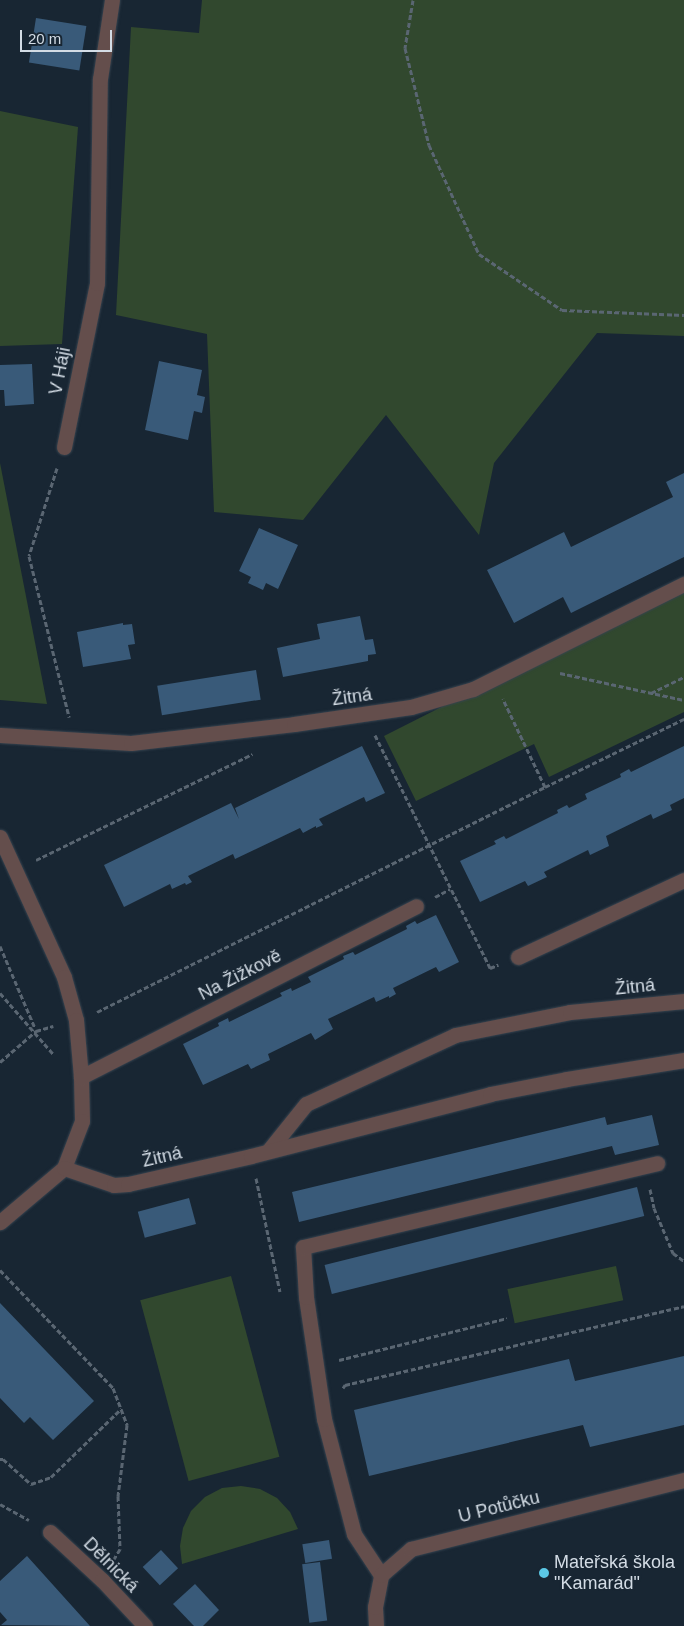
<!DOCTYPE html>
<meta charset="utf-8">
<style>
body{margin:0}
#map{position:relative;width:684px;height:1626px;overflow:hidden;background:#182633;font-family:Arial,sans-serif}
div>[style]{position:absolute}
.green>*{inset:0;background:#31482e;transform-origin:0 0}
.building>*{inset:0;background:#395a79;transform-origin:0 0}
.path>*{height:3px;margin-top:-1.5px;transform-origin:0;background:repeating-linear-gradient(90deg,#5a6672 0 5px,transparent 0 7.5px)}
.roads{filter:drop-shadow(0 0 1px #36434f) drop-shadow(0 0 1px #36434f)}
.minor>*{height:15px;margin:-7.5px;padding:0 7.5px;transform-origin:7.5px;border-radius:7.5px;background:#644e4c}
.dots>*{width:14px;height:14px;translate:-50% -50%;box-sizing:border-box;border:2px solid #182633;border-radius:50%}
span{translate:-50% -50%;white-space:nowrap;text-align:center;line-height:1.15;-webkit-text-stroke:4px #182633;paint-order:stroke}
.street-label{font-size:18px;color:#d3dce5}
.poi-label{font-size:18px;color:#d3dce5}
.left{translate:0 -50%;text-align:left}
.scale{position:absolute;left:20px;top:30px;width:92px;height:22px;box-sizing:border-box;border:2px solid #d3dce5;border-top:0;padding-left:6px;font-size:15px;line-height:18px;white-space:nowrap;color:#d3dce5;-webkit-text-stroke:4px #182633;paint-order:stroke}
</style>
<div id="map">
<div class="green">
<i style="clip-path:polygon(202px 0,684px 0,684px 336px,597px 333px,494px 463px,479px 535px,386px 415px,303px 520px,214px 512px,207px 334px,116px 315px,131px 27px,199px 33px)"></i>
<i style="clip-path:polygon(0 111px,78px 127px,62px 344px,0 346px)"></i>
<i style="clip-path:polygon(0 463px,47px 704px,0 700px)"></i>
<i style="clip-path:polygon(684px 584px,684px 712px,549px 777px,534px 744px,416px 801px,384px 736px)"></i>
<i style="left:616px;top:1266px;width:35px;height:111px;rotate:78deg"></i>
<i style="left:231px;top:1276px;width:187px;height:94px;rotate:75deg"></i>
<i style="clip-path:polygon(241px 1486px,260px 1489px,277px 1498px,290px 1512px,298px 1529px,182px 1564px,180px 1546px,183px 1528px,191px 1511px,205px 1497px,222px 1488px)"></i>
</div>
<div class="building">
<i style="left:36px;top:18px;width:51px;height:45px;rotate:9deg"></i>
<i style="clip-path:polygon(159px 361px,202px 370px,197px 395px,205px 397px,202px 413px,194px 411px,188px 440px,145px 430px)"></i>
<i style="clip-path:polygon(32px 364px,34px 404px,5px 406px,4px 390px,0 390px,0 365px)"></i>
<i style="clip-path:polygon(684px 473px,684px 557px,571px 613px,563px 597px,514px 623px,487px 570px,564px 532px,571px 547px,673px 497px,666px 482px)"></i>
<i style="clip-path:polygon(259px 528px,298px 545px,278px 589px,266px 583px,263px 590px,248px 583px,251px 577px,239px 571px)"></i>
<i style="clip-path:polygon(360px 616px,365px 640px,373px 639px,376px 654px,368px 655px,368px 661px,283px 677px,277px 648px,320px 639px,317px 624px)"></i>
<i style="clip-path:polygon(123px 623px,123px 625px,132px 624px,135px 644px,128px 645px,131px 659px,83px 667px,77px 632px)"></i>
<i style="left:256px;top:670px;width:30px;height:100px;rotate:81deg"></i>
<i style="clip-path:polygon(362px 746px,385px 793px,366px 802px,364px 797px,319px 819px,323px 825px,316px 828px,316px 826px,303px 833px,300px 828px,235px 859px,233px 854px,188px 876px,192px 882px,186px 885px,185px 883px,172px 889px,170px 884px,124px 907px,104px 865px,231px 803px,239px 819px,235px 808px)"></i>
<i style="clip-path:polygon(684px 746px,684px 798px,670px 805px,672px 810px,653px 819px,651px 814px,606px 836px,609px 846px,590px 855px,588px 850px,544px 872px,547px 877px,528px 886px,525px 881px,480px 902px,460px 861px,496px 844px,494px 841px,504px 836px,506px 839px,558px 813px,557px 810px,567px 805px,569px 808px,587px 799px,585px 794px,621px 777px,620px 774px,629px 769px,631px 772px)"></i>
<i style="clip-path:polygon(436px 915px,459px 962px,439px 972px,436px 967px,393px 988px,396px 994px,389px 998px,389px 996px,376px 1002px,374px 997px,328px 1019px,333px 1029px,315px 1040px,311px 1033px,268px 1054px,270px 1060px,251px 1069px,248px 1064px,203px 1085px,183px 1044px,219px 1026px,218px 1023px,228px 1018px,229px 1022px,282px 996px,280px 993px,291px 988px,292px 991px,311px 982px,308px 977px,344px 959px,343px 956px,353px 952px,355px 955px,407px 929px,406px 926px,415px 921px,417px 924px)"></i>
<i style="clip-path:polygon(652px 1115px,659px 1145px,615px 1155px,612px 1146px,299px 1222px,292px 1192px,605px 1117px,607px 1125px)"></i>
<i style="left:637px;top:1187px;width:30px;height:322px;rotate:76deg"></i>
<i style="left:189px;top:1198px;width:27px;height:53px;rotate:75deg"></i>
<i style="clip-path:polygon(0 1303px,94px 1401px,53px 1440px,30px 1417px,24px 1423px,0 1398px)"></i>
<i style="clip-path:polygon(684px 1356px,684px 1425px,590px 1447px,583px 1425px,369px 1476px,354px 1410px,569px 1359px,575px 1381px)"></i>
<i style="left:329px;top:1540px;width:19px;height:27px;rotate:81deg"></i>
<i style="left:161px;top:1550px;width:25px;height:25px;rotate:47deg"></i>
<i style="clip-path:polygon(27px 1556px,90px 1626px,1px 1625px,7px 1620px,0 1612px,0 1581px)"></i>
<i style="left:320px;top:1562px;width:59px;height:18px;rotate:83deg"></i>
<i style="clip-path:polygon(195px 1584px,219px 1610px,203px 1626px,194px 1626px,173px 1604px)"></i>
</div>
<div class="path">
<i style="left:413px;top:0;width:49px;rotate:99.5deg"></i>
<i style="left:405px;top:48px;width:100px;rotate:76.1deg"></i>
<i style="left:429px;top:145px;width:120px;rotate:65.4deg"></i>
<i style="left:479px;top:254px;width:100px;rotate:34deg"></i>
<i style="left:562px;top:310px;width:122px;rotate:2.3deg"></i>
<i style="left:57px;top:468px;width:92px;rotate:107.7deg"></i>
<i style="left:29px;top:556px;width:166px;rotate:76deg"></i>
<i style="left:560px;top:673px;width:127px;rotate:12.3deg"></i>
<i style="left:651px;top:693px;width:37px;rotate:-26deg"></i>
<i style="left:375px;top:735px;width:260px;rotate:63.7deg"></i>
<i style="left:490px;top:968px;width:9px;rotate:-21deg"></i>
<i style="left:545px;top:787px;width:155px;rotate:-26.1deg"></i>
<i style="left:36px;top:860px;width:241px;rotate:-26.1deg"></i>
<i style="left:435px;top:897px;width:17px;rotate:-28deg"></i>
<i style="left:0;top:946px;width:89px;rotate:66.9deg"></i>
<i style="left:0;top:993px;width:82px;rotate:48.9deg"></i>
<i style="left:97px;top:1012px;width:501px;rotate:-26.67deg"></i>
<i style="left:545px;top:787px;width:98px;rotate:-115.5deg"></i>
<i style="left:0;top:1062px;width:48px;rotate:-40.7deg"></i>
<i style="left:36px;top:1031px;width:18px;rotate:-16deg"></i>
<i style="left:256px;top:1178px;width:116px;rotate:78.1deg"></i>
<i style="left:650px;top:1189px;width:19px;rotate:78deg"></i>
<i style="left:654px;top:1208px;width:49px;rotate:67.1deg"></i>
<i style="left:673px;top:1253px;width:14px;rotate:36deg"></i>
<i style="left:0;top:1270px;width:163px;rotate:46.2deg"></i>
<i style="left:113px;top:1388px;width:40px;rotate:69deg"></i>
<i style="left:127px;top:1425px;width:72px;rotate:97.2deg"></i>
<i style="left:118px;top:1496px;width:53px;rotate:87.8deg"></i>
<i style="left:120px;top:1549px;width:12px;rotate:121deg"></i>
<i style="left:339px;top:1360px;width:173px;rotate:-14deg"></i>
<i style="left:343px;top:1388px;width:4px;rotate:-56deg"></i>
<i style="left:345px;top:1385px;width:348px;rotate:-13.1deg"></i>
<i style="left:0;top:1459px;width:3px"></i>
<i style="left:3px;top:1459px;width:38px;rotate:42deg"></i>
<i style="left:31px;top:1484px;width:21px;rotate:-19deg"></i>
<i style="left:51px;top:1477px;width:98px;rotate:-44.2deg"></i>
<i style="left:0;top:1504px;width:33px;rotate:29deg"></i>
</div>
<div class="roads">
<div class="minor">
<i style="left:64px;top:447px;width:167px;rotate:-78.6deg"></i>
<i style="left:97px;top:283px;width:204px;rotate:-89.2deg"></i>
<i style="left:100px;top:79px;width:80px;rotate:-81.4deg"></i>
<i style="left:0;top:735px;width:131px;rotate:3.5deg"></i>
<i style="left:131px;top:743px;width:164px;rotate:-6.6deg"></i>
<i style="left:294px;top:724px;width:118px;rotate:-8.3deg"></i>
<i style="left:411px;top:707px;width:65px;rotate:-16.2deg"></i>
<i style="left:473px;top:689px;width:236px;rotate:-26.5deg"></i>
<i style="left:0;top:837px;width:154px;rotate:65.4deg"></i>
<i style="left:64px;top:977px;width:45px;rotate:74.4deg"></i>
<i style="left:76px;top:1020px;width:57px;rotate:85deg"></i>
<i style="left:81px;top:1077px;width:44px;rotate:88.7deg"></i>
<i style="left:82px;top:1121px;width:50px;rotate:111deg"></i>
<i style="left:64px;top:1168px;width:84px;rotate:139.8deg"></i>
<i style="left:518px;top:957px;width:183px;rotate:-24.9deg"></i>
<i style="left:81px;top:1077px;width:376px;rotate:-27deg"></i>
<i style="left:269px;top:1150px;width:59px;rotate:-51.2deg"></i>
<i style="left:306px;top:1104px;width:164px;rotate:-24.8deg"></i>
<i style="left:455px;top:1035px;width:117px;rotate:-11.3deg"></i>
<i style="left:570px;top:1012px;width:115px;rotate:-5.5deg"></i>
<i style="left:64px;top:1168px;width:53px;rotate:18.8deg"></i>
<i style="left:114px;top:1185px;width:14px;rotate:-4deg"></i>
<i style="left:128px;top:1184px;width:126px;rotate:-12.8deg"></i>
<i style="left:251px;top:1156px;width:247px;rotate:-14.5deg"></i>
<i style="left:490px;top:1094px;width:78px;rotate:-11deg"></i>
<i style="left:567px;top:1079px;width:119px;rotate:-9.2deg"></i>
<i style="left:50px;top:1532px;width:71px;rotate:42.7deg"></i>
<i style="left:102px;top:1580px;width:63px;rotate:46.9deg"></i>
<i style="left:381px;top:1575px;width:49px;rotate:-123.4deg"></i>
<i style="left:354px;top:1534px;width:119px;rotate:-104.6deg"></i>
<i style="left:324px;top:1419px;width:123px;rotate:-98.4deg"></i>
<i style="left:306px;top:1297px;width:50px;rotate:-93.4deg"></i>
<i style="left:303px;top:1247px;width:364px;rotate:-13.3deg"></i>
<i style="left:376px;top:1626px;width:19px;rotate:-93deg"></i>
<i style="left:375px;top:1607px;width:33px;rotate:-79deg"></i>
<i style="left:381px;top:1575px;width:40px;rotate:-41deg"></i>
<i style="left:411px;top:1549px;width:282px;rotate:-14.2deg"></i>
</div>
</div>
<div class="dots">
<i style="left:544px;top:1573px;background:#5bc8e6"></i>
</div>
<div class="street-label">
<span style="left:60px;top:371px;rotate:-79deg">V Háji</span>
<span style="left:352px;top:697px;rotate:-8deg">Žitná</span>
<span style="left:240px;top:975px;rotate:-27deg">Na Žižkově</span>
<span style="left:635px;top:987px;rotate:-6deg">Žitná</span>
<span style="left:162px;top:1157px;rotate:-13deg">Žitná</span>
<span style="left:499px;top:1507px;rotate:-14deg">U Potůčku</span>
<span style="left:111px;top:1565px;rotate:45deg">Dělnická</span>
</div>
<div class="poi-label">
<span class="left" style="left:554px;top:1573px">Mateřská škola<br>"Kamarád"</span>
</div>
<div class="scale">20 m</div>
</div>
